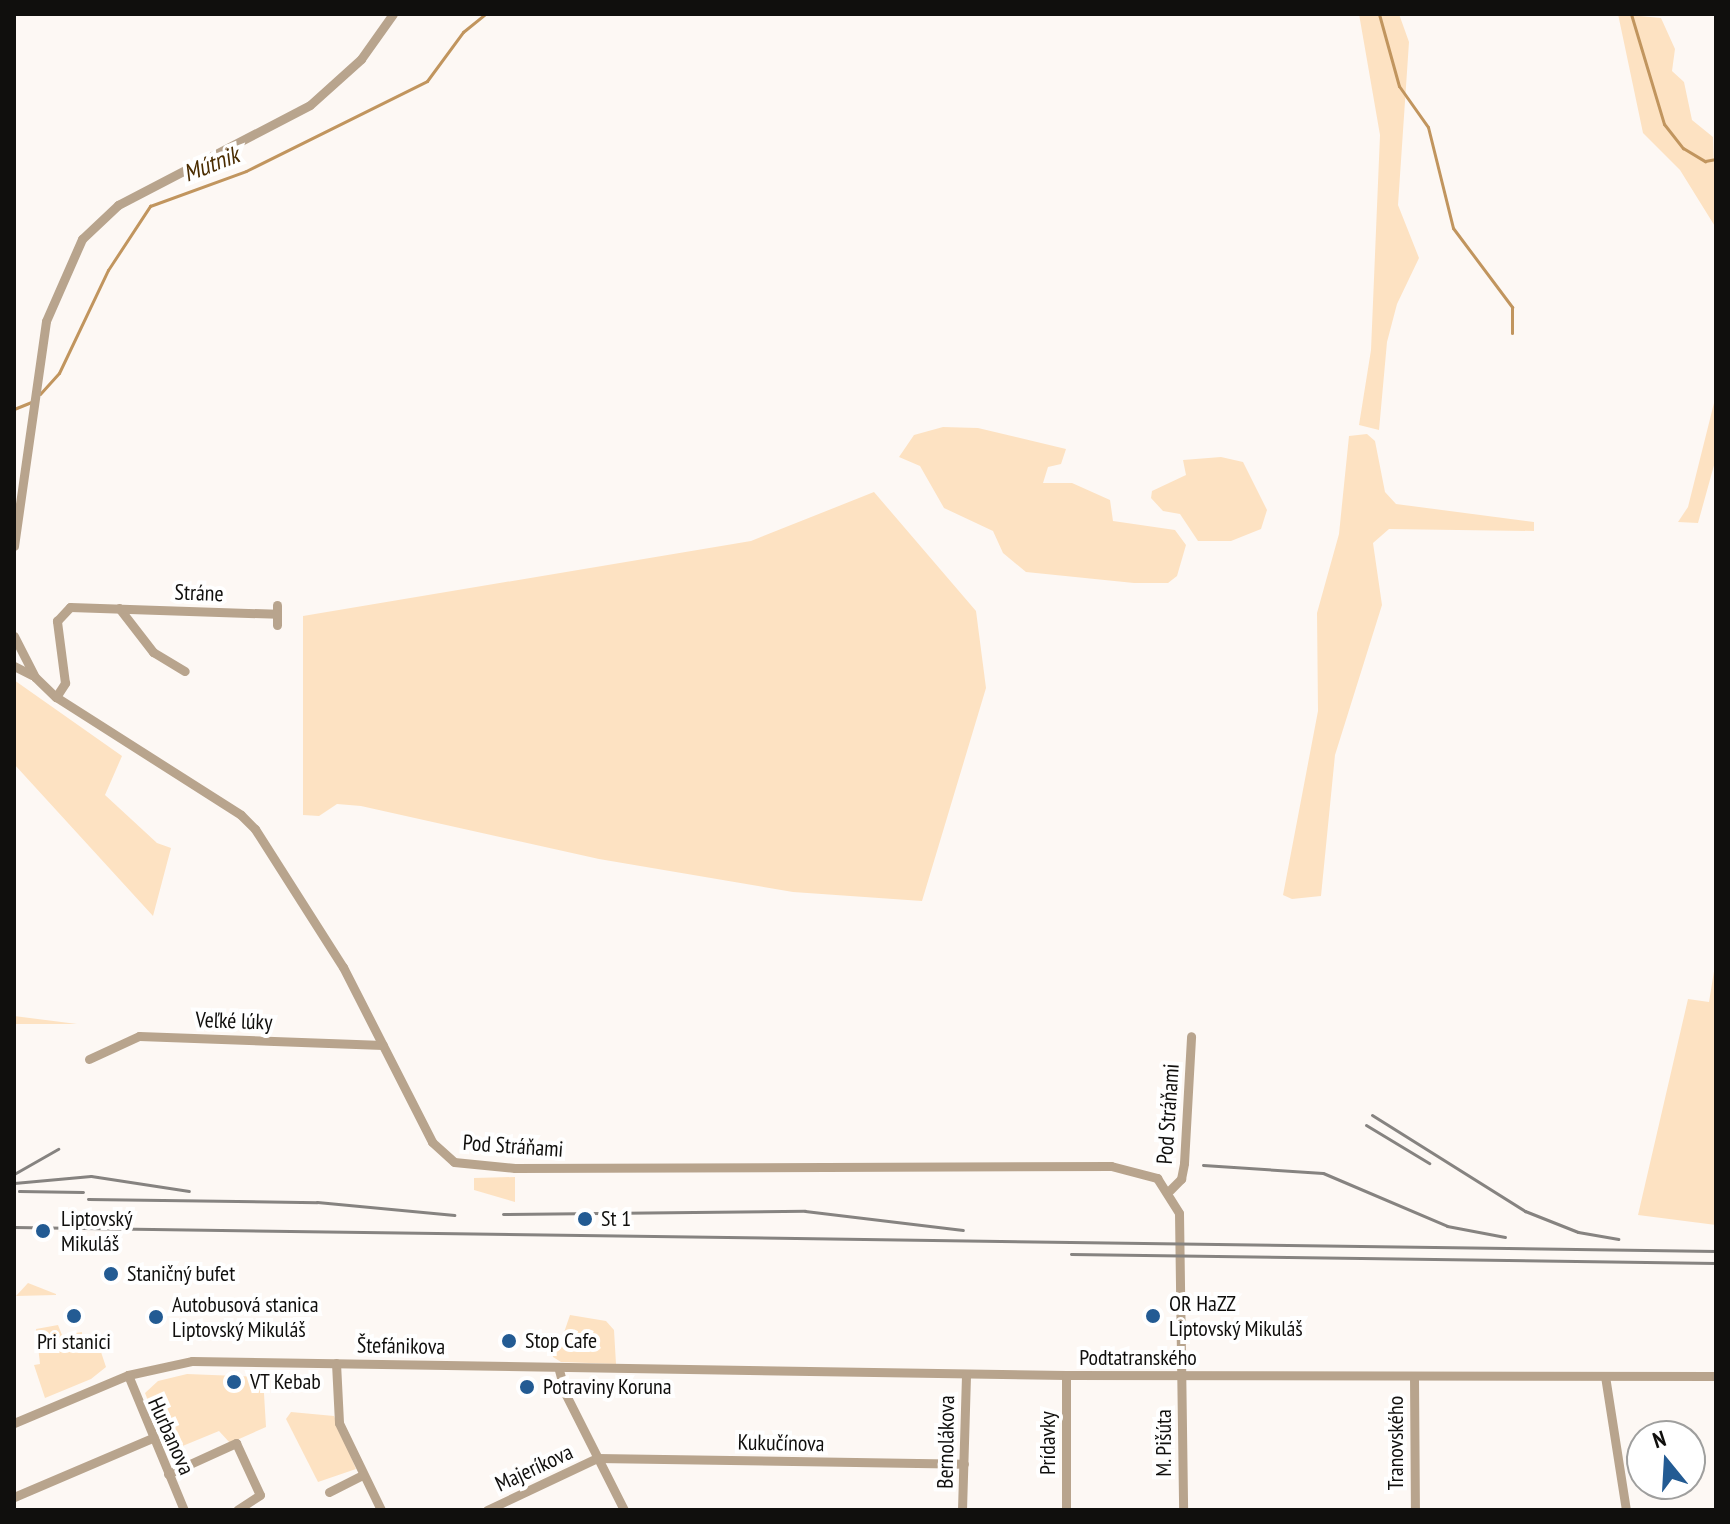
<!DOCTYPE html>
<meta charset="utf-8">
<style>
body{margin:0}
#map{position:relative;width:1730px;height:1524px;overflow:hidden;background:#fdf8f4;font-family:"PT Sans Narrow",sans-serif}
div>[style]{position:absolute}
.green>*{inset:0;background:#fde2c2}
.stream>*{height:3px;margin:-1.5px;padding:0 1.5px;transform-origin:1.5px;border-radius:1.5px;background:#c1955e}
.minor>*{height:9px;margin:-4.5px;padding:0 4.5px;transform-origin:4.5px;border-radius:4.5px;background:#b8a48d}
.rail>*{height:3px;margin:-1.5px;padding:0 1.5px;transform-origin:1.5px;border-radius:1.5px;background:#868380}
.dots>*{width:22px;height:22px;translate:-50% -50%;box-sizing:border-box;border:4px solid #fff;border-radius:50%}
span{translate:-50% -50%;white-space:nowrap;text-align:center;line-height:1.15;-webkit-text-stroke:8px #fff;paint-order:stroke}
.street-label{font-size:22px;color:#100f0d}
.poi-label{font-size:22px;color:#100f0d}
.left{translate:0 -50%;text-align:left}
.water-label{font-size:24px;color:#4a2c00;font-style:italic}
.frame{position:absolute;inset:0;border:16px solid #100f0d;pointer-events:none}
.north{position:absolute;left:1626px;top:1420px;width:80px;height:80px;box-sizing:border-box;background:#fff;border:2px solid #9f9f9e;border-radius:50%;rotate:342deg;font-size:22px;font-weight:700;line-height:32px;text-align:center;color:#100f0d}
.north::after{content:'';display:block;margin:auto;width:28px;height:36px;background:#235b93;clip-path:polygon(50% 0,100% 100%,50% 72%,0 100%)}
</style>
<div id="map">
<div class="green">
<i style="clip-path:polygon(1359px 14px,1399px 14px,1409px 42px,1398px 205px,1419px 258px,1397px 304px,1387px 342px,1379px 430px,1359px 425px,1371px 350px,1380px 135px)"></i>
<i style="clip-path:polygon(1618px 14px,1661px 18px,1675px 49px,1672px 71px,1684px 82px,1692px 120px,1713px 137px,1716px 228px,1680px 170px,1643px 133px)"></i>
<i style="clip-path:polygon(1716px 395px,1716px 458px,1698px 523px,1678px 522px,1688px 507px)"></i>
<i style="clip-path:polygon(943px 427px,978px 428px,1066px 449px,1061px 464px,1048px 467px,1043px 483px,1072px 483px,1110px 500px,1113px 521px,1175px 530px,1186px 545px,1177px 576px,1168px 583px,1134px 583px,1026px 572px,1003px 553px,993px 531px,944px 508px,920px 466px,899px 457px,914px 435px)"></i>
<i style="clip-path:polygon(1367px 434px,1375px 441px,1385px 492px,1396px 504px,1534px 522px,1534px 531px,1389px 529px,1373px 543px,1382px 605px,1335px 755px,1321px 896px,1292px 899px,1283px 895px,1318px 711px,1317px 613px,1339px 534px,1349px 436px)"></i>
<i style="clip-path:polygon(1221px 457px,1243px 462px,1267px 510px,1261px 529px,1231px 541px,1198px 541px,1180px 514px,1163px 511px,1151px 498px,1152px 491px,1186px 475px,1183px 460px)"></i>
<i style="clip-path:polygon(874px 492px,976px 611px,986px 688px,922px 901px,793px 892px,599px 859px,361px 806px,337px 804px,319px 816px,303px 815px,303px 616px,751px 541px)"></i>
<i style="clip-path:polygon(14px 680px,122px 756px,105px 795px,157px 843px,171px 848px,153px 916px,14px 764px)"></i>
<i style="clip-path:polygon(1716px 959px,1716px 1225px,1638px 1215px,1688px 999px,1709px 1002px)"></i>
<i style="clip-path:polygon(14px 1016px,77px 1024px,14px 1024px)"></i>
<i style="clip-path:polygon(515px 1177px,515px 1202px,474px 1190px,474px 1178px)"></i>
<i style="clip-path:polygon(28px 1283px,56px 1294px,56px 1295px,16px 1296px)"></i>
<i style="clip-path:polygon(570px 1315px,606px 1321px,614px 1330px,616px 1364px,561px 1362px,553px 1357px,551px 1349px,558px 1350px)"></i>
<i style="clip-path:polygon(58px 1325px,62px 1335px,82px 1332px,82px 1341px,97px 1340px,106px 1367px,91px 1379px,45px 1398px,34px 1365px,40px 1364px,36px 1329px)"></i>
<i style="clip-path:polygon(187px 1374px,263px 1377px,266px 1427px,230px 1443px,219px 1431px,168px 1452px,145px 1393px,158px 1381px)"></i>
<i style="clip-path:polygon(291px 1412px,334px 1416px,356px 1469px,318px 1482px,286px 1419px)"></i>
</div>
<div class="stream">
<i style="left:1379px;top:14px;width:75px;rotate:74.5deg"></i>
<i style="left:1399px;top:86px;width:50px;rotate:54.7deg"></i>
<i style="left:1428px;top:127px;width:104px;rotate:76.1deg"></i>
<i style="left:1453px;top:228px;width:99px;rotate:53.2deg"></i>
<i style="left:1512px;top:307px;width:26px;rotate:90deg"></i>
<i style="left:1631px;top:14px;width:115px;rotate:73.3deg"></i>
<i style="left:1664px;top:124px;width:31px;rotate:52deg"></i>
<i style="left:1683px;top:148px;width:26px;rotate:31deg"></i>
<i style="left:1705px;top:161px;width:11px;rotate:-10deg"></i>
<i style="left:40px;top:394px;width:28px;rotate:-48deg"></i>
<i style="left:59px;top:373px;width:114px;rotate:-64.6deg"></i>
<i style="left:108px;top:270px;width:77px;rotate:-56.7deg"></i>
<i style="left:150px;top:206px;width:102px;rotate:-20deg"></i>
<i style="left:246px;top:171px;width:202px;rotate:-26.4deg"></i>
<i style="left:427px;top:81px;width:61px;rotate:-53.7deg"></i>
<i style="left:463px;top:32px;width:28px;rotate:-39deg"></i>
<i style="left:14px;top:409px;width:18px;rotate:-22deg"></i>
</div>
<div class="minor">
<i style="left:14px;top:546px;width:227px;rotate:-81.9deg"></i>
<i style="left:46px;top:321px;width:90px;rotate:-66.3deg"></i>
<i style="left:82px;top:239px;width:50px;rotate:-43.4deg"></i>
<i style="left:118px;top:205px;width:216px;rotate:-27.5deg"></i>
<i style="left:310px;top:105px;width:69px;rotate:-42deg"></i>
<i style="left:361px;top:59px;width:55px;rotate:-54.6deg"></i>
<i style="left:277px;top:605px;width:20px;rotate:90deg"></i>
<i style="left:119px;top:608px;width:56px;rotate:52.3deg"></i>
<i style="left:153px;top:652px;width:37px;rotate:31deg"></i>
<i style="left:14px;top:636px;width:46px;rotate:62.9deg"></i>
<i style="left:35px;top:677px;width:29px;rotate:44deg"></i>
<i style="left:56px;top:697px;width:219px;rotate:32.5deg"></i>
<i style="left:241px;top:815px;width:20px;rotate:45deg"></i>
<i style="left:255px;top:829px;width:164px;rotate:57.5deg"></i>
<i style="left:343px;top:967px;width:196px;rotate:63deg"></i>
<i style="left:432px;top:1142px;width:30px;rotate:42deg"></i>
<i style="left:454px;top:1162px;width:61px;rotate:5.6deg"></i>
<i style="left:515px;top:1168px;width:596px;rotate:-0.19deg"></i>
<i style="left:1111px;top:1166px;width:48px;rotate:14.6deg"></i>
<i style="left:1157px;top:1178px;width:41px;rotate:57.8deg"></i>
<i style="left:1179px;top:1213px;width:297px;rotate:89.2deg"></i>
<i style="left:14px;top:666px;width:20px;rotate:27deg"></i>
<i style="left:56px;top:697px;width:17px;rotate:-57deg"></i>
<i style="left:65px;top:683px;width:63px;rotate:-97.4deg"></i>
<i style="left:57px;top:621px;width:19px;rotate:-47deg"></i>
<i style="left:70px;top:607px;width:207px;rotate:1.9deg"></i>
<i style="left:89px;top:1059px;width:55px;rotate:-24.7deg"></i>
<i style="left:139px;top:1036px;width:244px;rotate:2.1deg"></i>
<i style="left:1170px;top:1190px;width:16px;rotate:-45deg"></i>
<i style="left:1181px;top:1179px;width:16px;rotate:-79deg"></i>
<i style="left:1184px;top:1163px;width:127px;rotate:-86.8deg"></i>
<i style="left:336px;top:1363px;width:60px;rotate:87.1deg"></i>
<i style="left:339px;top:1423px;width:97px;rotate:64.2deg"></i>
<i style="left:559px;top:1370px;width:24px;rotate:75deg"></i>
<i style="left:565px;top:1393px;width:131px;rotate:63.2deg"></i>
<i style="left:128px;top:1375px;width:146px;rotate:67.5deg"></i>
<i style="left:1066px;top:1375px;width:135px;rotate:90deg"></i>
<i style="left:1414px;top:1376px;width:134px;rotate:89.6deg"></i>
<i style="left:1605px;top:1376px;width:136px;rotate:81.1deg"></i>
<i style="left:14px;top:1423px;width:124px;rotate:-22.8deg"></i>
<i style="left:128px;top:1375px;width:66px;rotate:-12.3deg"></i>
<i style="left:192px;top:1361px;width:874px;rotate:0.92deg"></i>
<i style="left:1066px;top:1375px;width:650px;rotate:0.09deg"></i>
<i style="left:168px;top:1474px;width:75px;rotate:-24.5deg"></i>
<i style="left:236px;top:1443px;width:57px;rotate:65.2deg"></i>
<i style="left:260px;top:1495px;width:27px;rotate:147deg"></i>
<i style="left:329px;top:1492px;width:37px;rotate:-27deg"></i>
<i style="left:14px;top:1497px;width:150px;rotate:-23.1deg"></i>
<i style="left:487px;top:1510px;width:122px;rotate:-25.3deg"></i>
<i style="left:597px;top:1458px;width:367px;rotate:0.9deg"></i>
<i style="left:962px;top:1510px;width:136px;rotate:-88.3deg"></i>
</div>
<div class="rail">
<i style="left:1372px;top:1115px;width:181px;rotate:32.1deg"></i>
<i style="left:1525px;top:1211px;width:57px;rotate:21.6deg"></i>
<i style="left:1578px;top:1232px;width:41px;rotate:9.9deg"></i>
<i style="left:1366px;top:1125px;width:74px;rotate:31.1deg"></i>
<i style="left:1203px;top:1165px;width:120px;rotate:3.8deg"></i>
<i style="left:1323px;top:1173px;width:135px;rotate:23.1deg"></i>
<i style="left:1447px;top:1226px;width:59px;rotate:10.7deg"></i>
<i style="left:14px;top:1174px;width:51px;rotate:-29.6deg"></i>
<i style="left:14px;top:1183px;width:77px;rotate:-5.2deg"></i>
<i style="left:91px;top:1176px;width:99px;rotate:8.7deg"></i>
<i style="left:19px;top:1191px;width:64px;rotate:0.9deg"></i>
<i style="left:88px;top:1199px;width:229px;rotate:0.8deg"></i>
<i style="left:317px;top:1202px;width:138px;rotate:5.4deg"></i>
<i style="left:503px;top:1214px;width:302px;rotate:-0.6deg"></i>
<i style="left:805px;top:1211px;width:159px;rotate:6.9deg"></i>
<i style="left:14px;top:1227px;width:1702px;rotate:0.81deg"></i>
<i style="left:1071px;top:1254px;width:645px;rotate:0.8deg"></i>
</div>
<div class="dots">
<i style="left:585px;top:1219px;background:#235b93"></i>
<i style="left:43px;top:1231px;background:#235b93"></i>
<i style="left:111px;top:1274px;background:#235b93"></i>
<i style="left:74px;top:1316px;background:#235b93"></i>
<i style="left:1153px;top:1316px;background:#235b93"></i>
<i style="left:156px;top:1317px;background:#235b93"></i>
<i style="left:509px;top:1341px;background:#235b93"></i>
<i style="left:234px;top:1382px;background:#235b93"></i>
<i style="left:527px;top:1387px;background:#235b93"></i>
</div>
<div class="street-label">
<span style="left:199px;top:593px;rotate:2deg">Stráne</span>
<span style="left:234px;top:1021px;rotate:2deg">Veľké lúky</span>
<span style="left:1168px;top:1114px;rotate:-86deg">Pod Stráňami</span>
<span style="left:513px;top:1146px;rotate:4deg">Pod Stráňami</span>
<span style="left:401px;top:1346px;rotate:1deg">Štefánikova</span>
<span style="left:1138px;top:1358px">Podtatranského</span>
<span style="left:171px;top:1436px;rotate:66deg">Hurbanova</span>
<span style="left:946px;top:1442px;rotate:-89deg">Bernolákova</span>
<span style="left:781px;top:1443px;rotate:1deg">Kukučínova</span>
<span style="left:1048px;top:1443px;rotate:-90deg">Prídavky</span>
<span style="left:1164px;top:1443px;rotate:-90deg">M. Pišúta</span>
<span style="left:1396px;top:1443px;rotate:-90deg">Tranovského</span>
<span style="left:534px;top:1468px;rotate:-25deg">Majeríkova</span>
</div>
<div class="poi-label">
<span class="left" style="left:61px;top:1231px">Liptovský<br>Mikuláš</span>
<span class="left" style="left:601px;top:1219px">St 1</span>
<span class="left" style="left:127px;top:1274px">Staničný bufet</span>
<span class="left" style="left:1169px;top:1316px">OR HaZZ<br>Liptovský Mikuláš</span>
<span class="left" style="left:172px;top:1317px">Autobusová stanica<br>Liptovský Mikuláš</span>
<span class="left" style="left:525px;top:1341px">Stop Cafe</span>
<span style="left:74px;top:1342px">Pri stanici</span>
<span class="left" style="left:250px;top:1382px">VT Kebab</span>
<span class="left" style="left:543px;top:1387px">Potraviny Koruna</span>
</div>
<div class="water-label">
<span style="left:211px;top:164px;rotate:-21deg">Mútnik</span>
</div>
<div class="frame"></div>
<div class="north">N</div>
</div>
